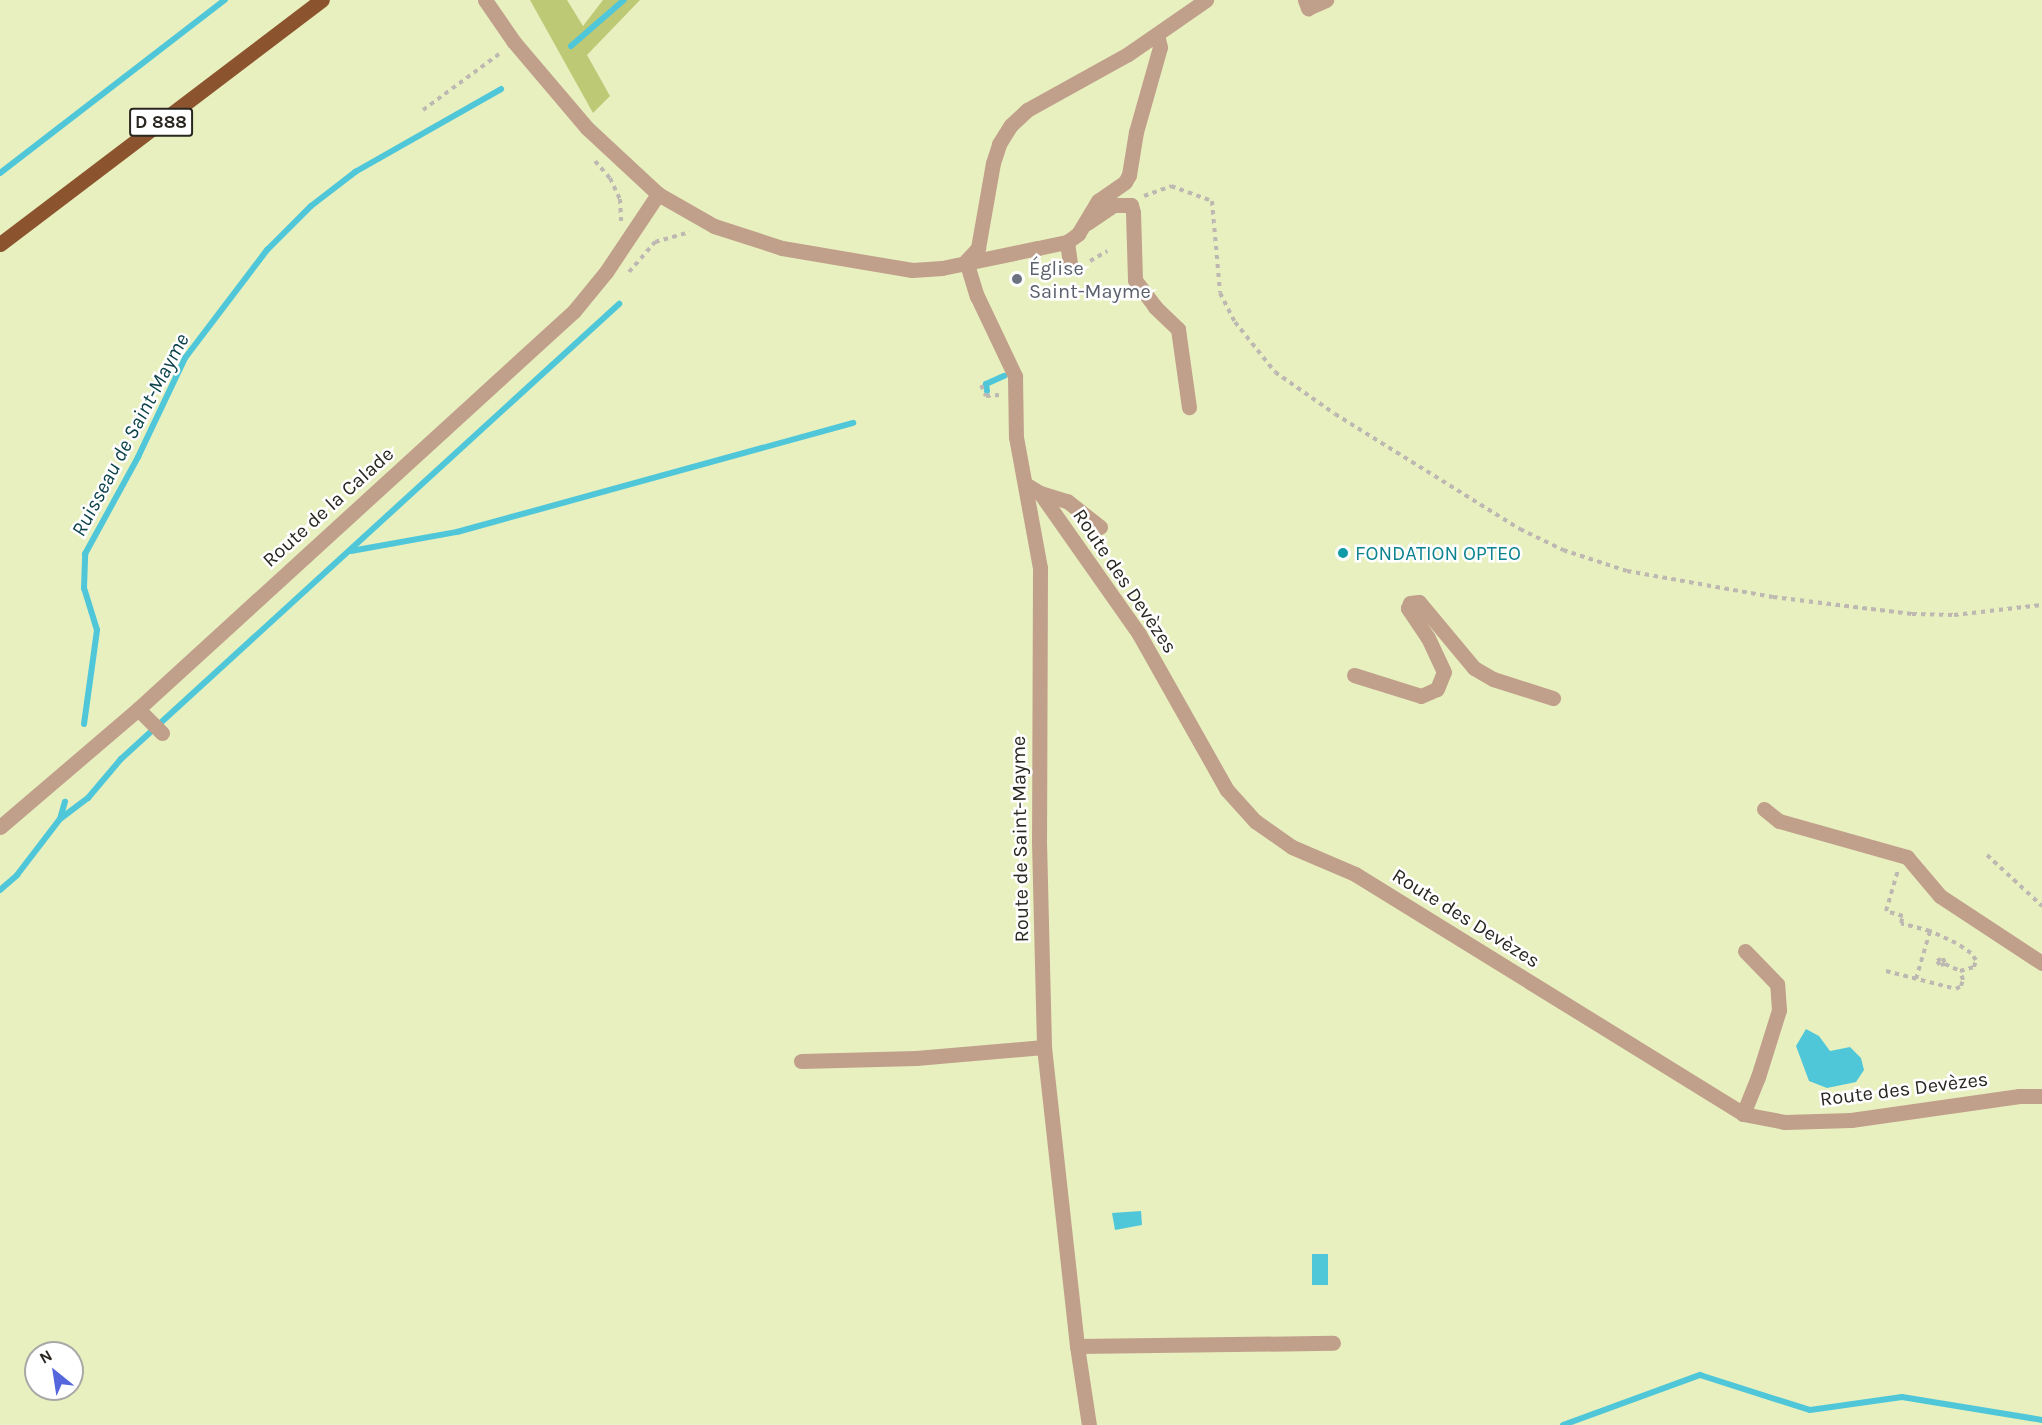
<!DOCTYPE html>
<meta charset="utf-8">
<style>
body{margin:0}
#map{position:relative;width:2042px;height:1425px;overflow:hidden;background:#fef9f3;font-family:Karla,sans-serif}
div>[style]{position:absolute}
.green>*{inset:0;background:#e8f0bf}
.forest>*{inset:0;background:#bec976}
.water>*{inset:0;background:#50c7d9;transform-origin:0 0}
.stream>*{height:6px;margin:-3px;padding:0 3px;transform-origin:3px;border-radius:3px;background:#50c7d9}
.path>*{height:4px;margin-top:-2px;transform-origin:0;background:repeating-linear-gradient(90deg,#bdb8b2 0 4.5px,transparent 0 9px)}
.minor>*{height:15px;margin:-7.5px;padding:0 7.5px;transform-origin:7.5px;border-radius:7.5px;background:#c09f8b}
.major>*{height:15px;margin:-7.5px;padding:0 7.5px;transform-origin:7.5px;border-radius:7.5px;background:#8c542e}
.dots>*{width:16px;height:16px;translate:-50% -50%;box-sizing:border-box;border:3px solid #fff;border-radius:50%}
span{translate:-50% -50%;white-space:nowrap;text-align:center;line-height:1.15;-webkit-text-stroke:5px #fff;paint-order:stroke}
.shield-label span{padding:2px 4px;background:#fff;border:2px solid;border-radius:4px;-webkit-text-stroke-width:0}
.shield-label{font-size:18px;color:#2a2620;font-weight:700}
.worship-label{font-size:20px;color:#5b616d}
.left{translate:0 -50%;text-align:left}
.street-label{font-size:20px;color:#2a2620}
.culture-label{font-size:20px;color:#0d838f}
.water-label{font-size:21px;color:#0c424a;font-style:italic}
.north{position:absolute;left:24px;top:1341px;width:60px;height:60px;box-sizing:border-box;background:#fff;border:2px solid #aaa8a6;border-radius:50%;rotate:330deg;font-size:16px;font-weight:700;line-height:24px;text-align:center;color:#2a2620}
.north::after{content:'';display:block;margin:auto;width:21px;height:27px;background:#5467dd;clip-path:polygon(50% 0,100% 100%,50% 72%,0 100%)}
</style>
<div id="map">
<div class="green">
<i style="clip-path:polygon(evenodd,0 0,2042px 0,2042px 1425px,0 1425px,0 0,36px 1353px,72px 1353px,72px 1389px,36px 1389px,36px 1353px)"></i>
</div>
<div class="forest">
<i style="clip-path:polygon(530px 0,567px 0,583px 26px,603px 0,640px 0,587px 55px,610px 96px,593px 113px)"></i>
</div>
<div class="water">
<i style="clip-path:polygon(1806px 1029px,1819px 1036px,1830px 1051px,1850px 1047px,1861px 1058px,1864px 1070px,1856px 1082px,1827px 1088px,1809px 1081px,1796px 1046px)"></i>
<i style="clip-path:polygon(1141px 1211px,1142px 1225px,1115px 1230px,1112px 1213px)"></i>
<i style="left:1312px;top:1254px;width:16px;height:31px"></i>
</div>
<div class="stream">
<i style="left:571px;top:46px;width:70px;rotate:-41deg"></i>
<i style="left:0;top:173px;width:284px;rotate:-37.6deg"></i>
<i style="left:987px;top:391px;width:7px;rotate:-98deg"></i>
<i style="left:986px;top:384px;width:20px;rotate:-24deg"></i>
<i style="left:351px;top:551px;width:108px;rotate:-10.2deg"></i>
<i style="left:457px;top:532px;width:411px;rotate:-15.4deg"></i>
<i style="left:84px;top:724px;width:95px;rotate:-82.1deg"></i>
<i style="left:97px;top:630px;width:44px;rotate:-107.2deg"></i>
<i style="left:84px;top:588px;width:34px;rotate:-88deg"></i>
<i style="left:85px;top:554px;width:111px;rotate:-61.3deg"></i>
<i style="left:138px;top:457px;width:110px;rotate:-64.6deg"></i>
<i style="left:185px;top:358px;width:136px;rotate:-52.8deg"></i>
<i style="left:267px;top:250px;width:62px;rotate:-45deg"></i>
<i style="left:311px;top:206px;width:56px;rotate:-37.7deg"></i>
<i style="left:355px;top:172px;width:168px;rotate:-29.6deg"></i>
<i style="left:60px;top:819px;width:35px;rotate:-37deg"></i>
<i style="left:88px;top:798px;width:51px;rotate:-49.8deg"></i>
<i style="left:121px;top:759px;width:675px;rotate:-42.42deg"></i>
<i style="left:0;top:890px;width:23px;rotate:-41deg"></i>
<i style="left:17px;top:875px;width:71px;rotate:-52.5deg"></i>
<i style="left:60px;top:819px;width:18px;rotate:-74deg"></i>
<i style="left:1563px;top:1425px;width:146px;rotate:-20.1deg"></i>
<i style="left:1700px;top:1375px;width:115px;rotate:17.7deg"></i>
<i style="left:1810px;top:1410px;width:93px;rotate:-8deg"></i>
<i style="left:1902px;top:1397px;width:142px;rotate:9.3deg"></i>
</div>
<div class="path">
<i style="left:423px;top:110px;width:98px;rotate:-36.3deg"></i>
<i style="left:595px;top:161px;width:23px;rotate:49deg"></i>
<i style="left:610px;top:178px;width:23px;rotate:65deg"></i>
<i style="left:620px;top:199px;width:22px;rotate:87deg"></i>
<i style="left:1144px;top:196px;width:29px;rotate:-20deg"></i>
<i style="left:1171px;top:186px;width:44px;rotate:20.1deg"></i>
<i style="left:1212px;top:201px;width:92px;rotate:85deg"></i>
<i style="left:1220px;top:293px;width:33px;rotate:63deg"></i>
<i style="left:1235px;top:322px;width:64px;rotate:51.3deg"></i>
<i style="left:1275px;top:372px;width:73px;rotate:35deg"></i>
<i style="left:1335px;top:414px;width:218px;rotate:31.9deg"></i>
<i style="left:1520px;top:529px;width:48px;rotate:26deg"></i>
<i style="left:1563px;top:550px;width:67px;rotate:18.2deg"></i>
<i style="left:1627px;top:571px;width:148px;rotate:10.1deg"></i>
<i style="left:1773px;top:597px;width:140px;rotate:7deg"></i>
<i style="left:1912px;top:614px;width:42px;rotate:1.4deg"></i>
<i style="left:1954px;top:615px;width:89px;rotate:-6.5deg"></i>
<i style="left:1090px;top:261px;width:20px;rotate:-30deg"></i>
<i style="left:629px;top:272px;width:40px;rotate:-49deg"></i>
<i style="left:655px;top:242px;width:36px;rotate:-16deg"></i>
<i style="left:981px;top:385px;width:12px;rotate:66deg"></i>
<i style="left:986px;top:396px;width:13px;rotate:-4deg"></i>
<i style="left:1987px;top:855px;width:75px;rotate:42.8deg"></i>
<i style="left:1945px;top:964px;width:5px;rotate:169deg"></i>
<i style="left:1940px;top:965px;width:5px;rotate:-127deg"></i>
<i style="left:1937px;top:961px;width:7px;rotate:-27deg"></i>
<i style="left:1943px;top:958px;width:6px;rotate:72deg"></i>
<i style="left:1945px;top:964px;width:17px;rotate:25deg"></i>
<i style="left:1886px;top:971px;width:72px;rotate:14.4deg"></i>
<i style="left:1956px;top:989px;width:6px;rotate:-31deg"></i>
<i style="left:1961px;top:986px;width:6px;rotate:-72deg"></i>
<i style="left:1963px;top:980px;width:9px;rotate:-108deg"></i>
<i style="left:1960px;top:971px;width:15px;rotate:-16deg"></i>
<i style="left:1974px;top:967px;width:7px;rotate:-74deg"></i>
<i style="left:1976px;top:960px;width:9px;rotate:-126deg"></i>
<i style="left:1971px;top:953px;width:18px;rotate:-146deg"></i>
<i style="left:1956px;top:943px;width:29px;rotate:-155deg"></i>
<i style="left:1930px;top:931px;width:30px;rotate:-165deg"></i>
<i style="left:1901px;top:923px;width:7px;rotate:-74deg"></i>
<i style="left:1903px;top:916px;width:18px;rotate:-164deg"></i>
<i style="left:1886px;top:911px;width:43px;rotate:-73.7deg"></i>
<i style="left:1916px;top:979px;width:50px;rotate:-73.7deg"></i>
</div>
<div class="minor">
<i style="left:485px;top:0;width:51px;rotate:55.4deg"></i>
<i style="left:514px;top:42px;width:113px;rotate:49.7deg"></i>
<i style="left:587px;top:128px;width:97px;rotate:42.9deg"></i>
<i style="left:658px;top:194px;width:64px;rotate:29.7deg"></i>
<i style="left:714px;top:226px;width:71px;rotate:17.9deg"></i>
<i style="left:782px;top:248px;width:132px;rotate:9.6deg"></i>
<i style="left:912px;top:270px;width:30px;rotate:-4deg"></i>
<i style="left:942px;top:268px;width:98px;rotate:-11.8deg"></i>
<i style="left:1038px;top:248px;width:30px;rotate:-12deg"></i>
<i style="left:1067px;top:242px;width:14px;rotate:-36deg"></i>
<i style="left:1078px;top:234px;width:39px;rotate:-59deg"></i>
<i style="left:1098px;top:201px;width:33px;rotate:-35deg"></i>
<i style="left:1125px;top:182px;width:8px;rotate:-60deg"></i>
<i style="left:1129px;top:175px;width:44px;rotate:-80.8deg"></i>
<i style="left:1136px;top:132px;width:88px;rotate:-74.2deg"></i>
<i style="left:1160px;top:47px;width:12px;rotate:-104deg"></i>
<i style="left:1305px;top:0;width:9px;rotate:69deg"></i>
<i style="left:1308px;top:8px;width:20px;rotate:-24deg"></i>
<i style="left:1087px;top:223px;width:32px;rotate:-34deg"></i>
<i style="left:1114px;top:205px;width:17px"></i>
<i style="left:1131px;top:205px;width:7px;rotate:74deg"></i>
<i style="left:1133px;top:212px;width:68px;rotate:88.3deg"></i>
<i style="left:1135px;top:280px;width:34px;rotate:53deg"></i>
<i style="left:1155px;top:307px;width:32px;rotate:44deg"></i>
<i style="left:1178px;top:329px;width:79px;rotate:82deg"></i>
<i style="left:1067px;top:242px;width:21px;rotate:82deg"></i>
<i style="left:966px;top:261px;width:37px;rotate:73deg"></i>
<i style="left:977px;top:296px;width:89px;rotate:64.6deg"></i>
<i style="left:1015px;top:376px;width:61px;rotate:89.1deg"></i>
<i style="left:1016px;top:437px;width:133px;rotate:79.6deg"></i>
<i style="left:1040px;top:568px;width:273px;rotate:90.2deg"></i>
<i style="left:1039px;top:841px;width:206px;rotate:88.6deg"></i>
<i style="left:1044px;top:1047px;width:301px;rotate:83.7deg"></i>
<i style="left:1077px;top:1346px;width:80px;rotate:81.4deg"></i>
<i style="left:966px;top:261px;width:18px;rotate:-47deg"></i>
<i style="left:978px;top:248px;width:86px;rotate:-80deg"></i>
<i style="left:993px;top:163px;width:20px;rotate:-72deg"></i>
<i style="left:999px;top:144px;width:22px;rotate:-58deg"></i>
<i style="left:1011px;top:125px;width:22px;rotate:-43deg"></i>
<i style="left:1027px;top:110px;width:115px;rotate:-29deg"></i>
<i style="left:1128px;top:54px;width:95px;rotate:-34.7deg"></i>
<i style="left:1027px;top:485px;width:15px;rotate:32deg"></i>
<i style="left:1040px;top:493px;width:172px;rotate:54.9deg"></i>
<i style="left:1139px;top:634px;width:179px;rotate:60.6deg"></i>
<i style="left:1227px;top:790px;width:42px;rotate:47.9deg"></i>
<i style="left:1255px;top:821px;width:45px;rotate:35.1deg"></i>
<i style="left:1292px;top:847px;width:69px;rotate:23.2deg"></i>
<i style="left:1355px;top:874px;width:456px;rotate:31.7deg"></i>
<i style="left:1743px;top:1114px;width:43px;rotate:10.8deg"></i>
<i style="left:1785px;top:1122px;width:66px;rotate:-1.7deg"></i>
<i style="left:1851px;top:1120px;width:170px;rotate:-8.1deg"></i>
<i style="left:2019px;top:1096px;width:23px"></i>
<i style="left:1040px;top:493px;width:28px;rotate:17deg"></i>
<i style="left:1067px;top:501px;width:42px;rotate:38.2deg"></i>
<i style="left:1354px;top:675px;width:70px;rotate:17.4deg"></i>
<i style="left:1421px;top:696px;width:17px;rotate:-24deg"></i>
<i style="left:1437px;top:689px;width:18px;rotate:-68deg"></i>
<i style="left:1444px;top:672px;width:38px;rotate:-115deg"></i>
<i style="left:1428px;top:638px;width:36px;rotate:-124deg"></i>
<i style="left:1408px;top:608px;width:5px;rotate:-68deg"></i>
<i style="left:1410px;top:603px;width:9px;rotate:-6deg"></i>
<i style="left:1419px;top:602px;width:86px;rotate:50.2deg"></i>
<i style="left:1474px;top:668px;width:22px;rotate:30deg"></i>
<i style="left:1493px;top:679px;width:63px;rotate:17.6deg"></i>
<i style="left:138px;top:709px;width:34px;rotate:45deg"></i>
<i style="left:1764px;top:809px;width:19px;rotate:39deg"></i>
<i style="left:1779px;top:821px;width:133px;rotate:15.7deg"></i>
<i style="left:1907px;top:857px;width:51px;rotate:49.8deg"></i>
<i style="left:1940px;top:896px;width:122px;rotate:33.3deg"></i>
<i style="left:0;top:827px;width:182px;rotate:-40.5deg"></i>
<i style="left:138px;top:709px;width:590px;rotate:-42.39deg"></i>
<i style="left:574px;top:311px;width:50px;rotate:-50.6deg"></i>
<i style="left:606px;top:272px;width:94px;rotate:-56.3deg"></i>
<i style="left:801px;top:1061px;width:115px;rotate:-1.5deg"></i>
<i style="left:916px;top:1058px;width:128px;rotate:-4.9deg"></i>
<i style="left:1743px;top:1114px;width:40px;rotate:-68deg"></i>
<i style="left:1758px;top:1077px;width:70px;rotate:-72.6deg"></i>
<i style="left:1779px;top:1010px;width:26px;rotate:-94deg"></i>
<i style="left:1777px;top:984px;width:46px;rotate:-134.1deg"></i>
<i style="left:1077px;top:1346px;width:256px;rotate:-0.7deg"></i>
</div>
<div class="major">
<i style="left:0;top:244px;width:404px;rotate:-37.2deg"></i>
</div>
<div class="dots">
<i style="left:1017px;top:279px;background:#6b7280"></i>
<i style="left:1343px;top:553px;background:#0f9aa8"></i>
</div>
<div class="shield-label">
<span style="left:161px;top:122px">D 888</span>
</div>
<div class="worship-label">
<span class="left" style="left:1029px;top:280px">Église<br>Saint-Mayme</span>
</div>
<div class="street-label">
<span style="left:328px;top:507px;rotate:-42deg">Route de la Calade</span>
<span style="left:1125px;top:581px;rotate:56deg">Route des Devèzes</span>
<span style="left:1020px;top:839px;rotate:-91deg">Route de Saint-Mayme</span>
<span style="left:1466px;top:918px;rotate:32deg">Route des Devèzes</span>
<span style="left:1904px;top:1089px;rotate:-7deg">Route des Devèzes</span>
</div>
<div class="culture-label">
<span class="left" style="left:1355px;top:553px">FONDATION OPTEO</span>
</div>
<div class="water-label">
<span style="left:130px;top:435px;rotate:-62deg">Ruisseau de Saint-Mayme</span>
</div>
<div class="north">N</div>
</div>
